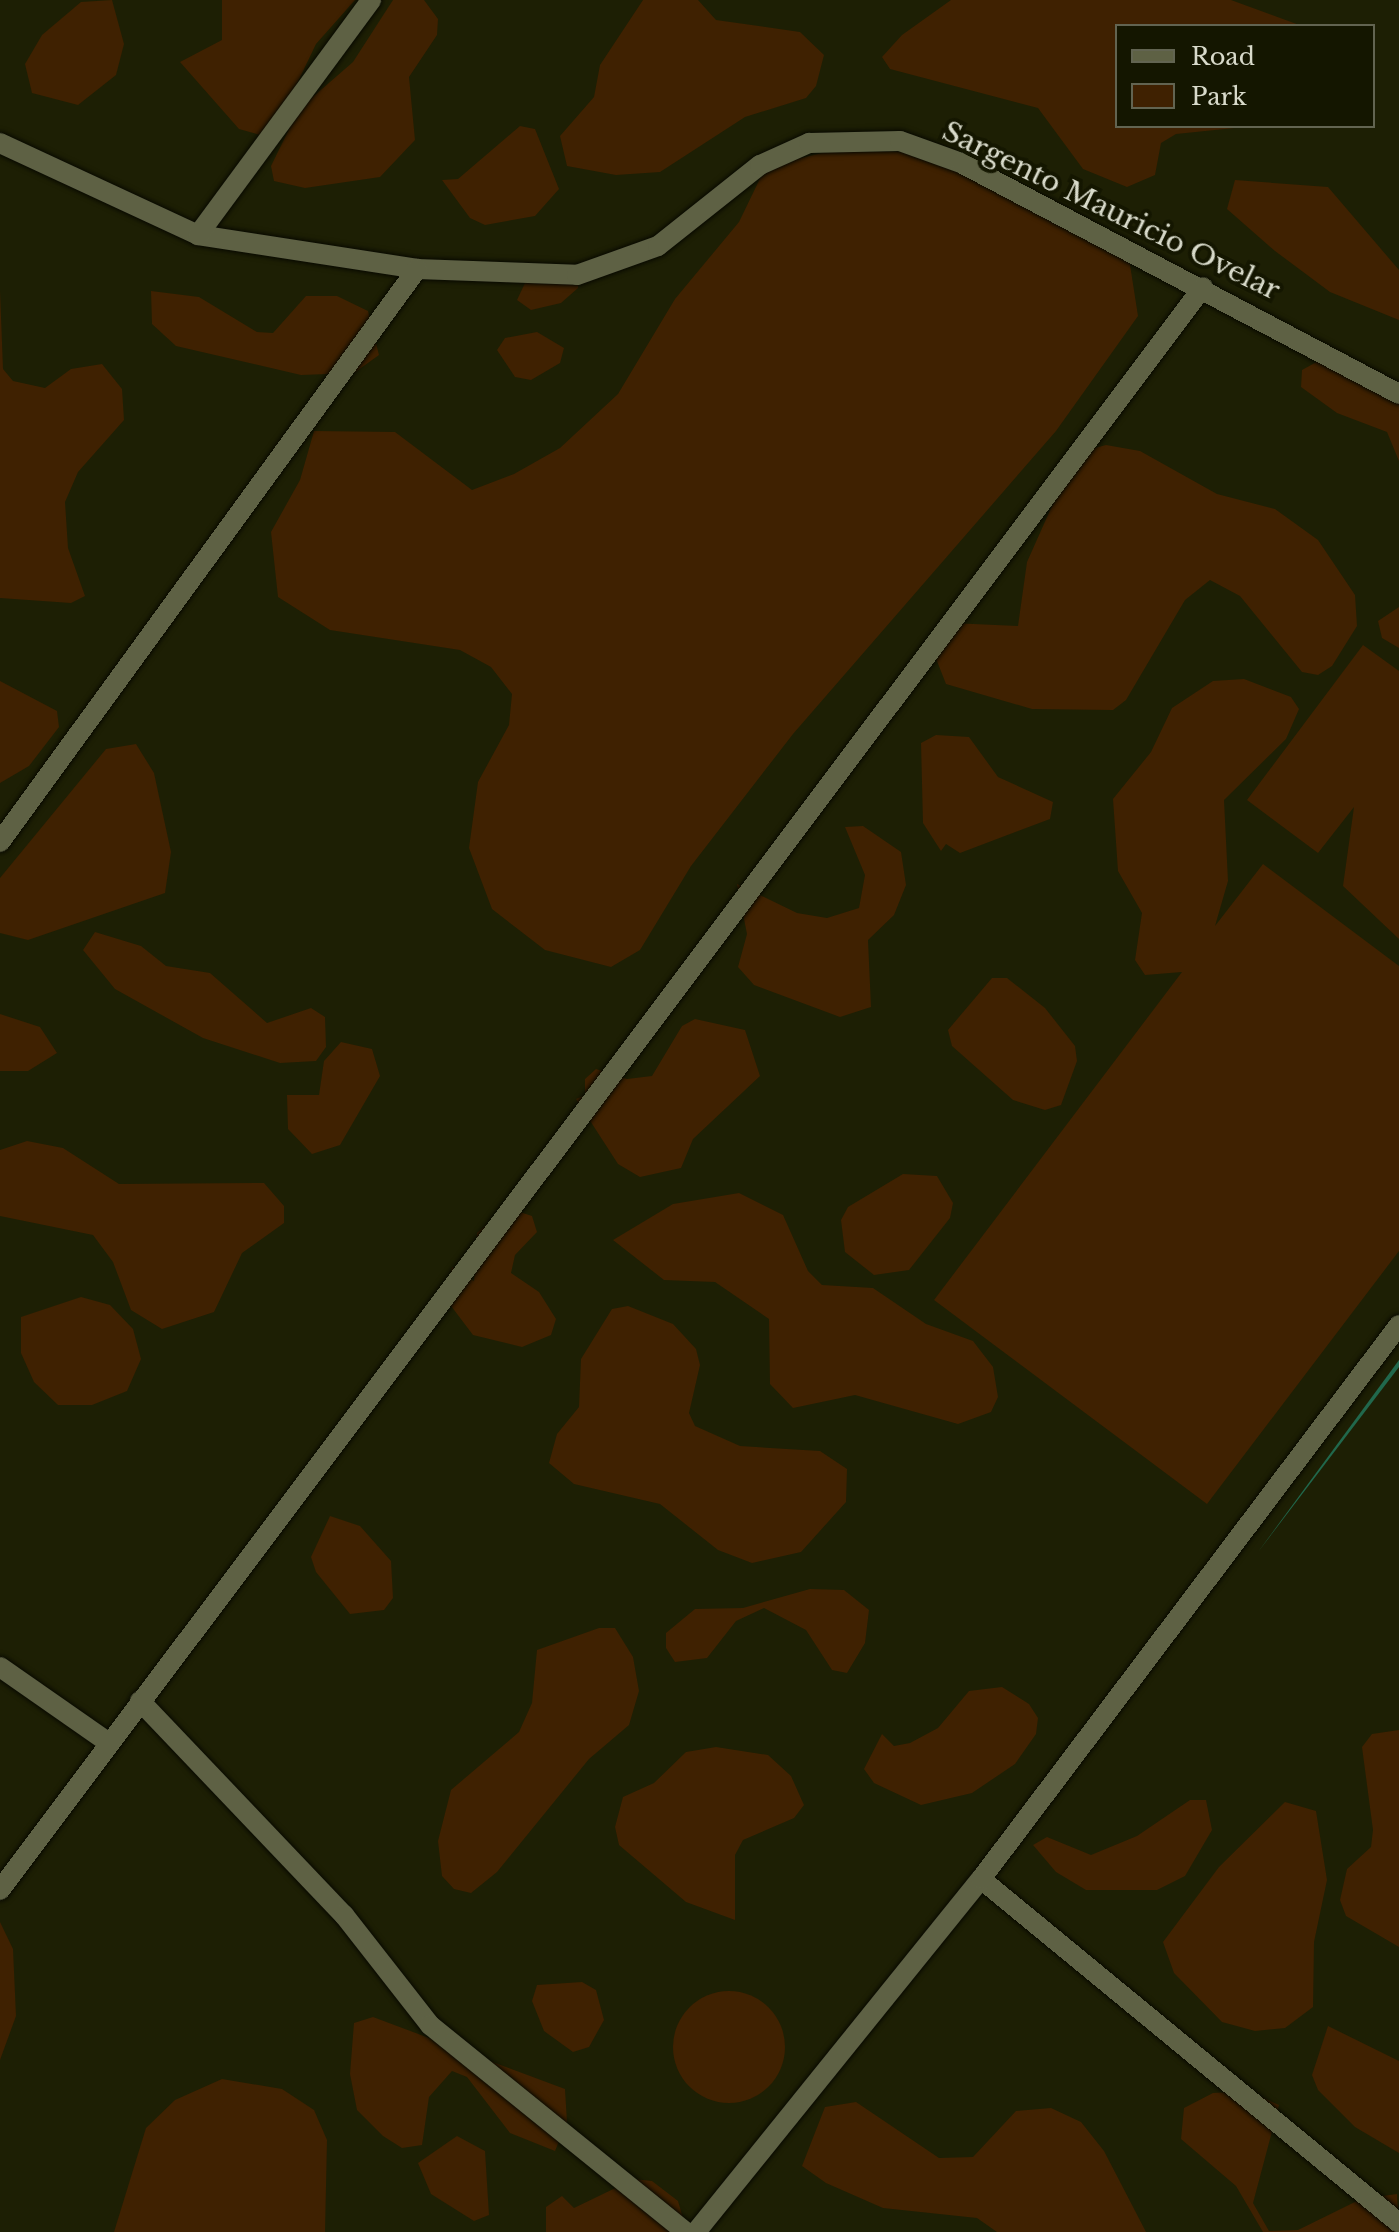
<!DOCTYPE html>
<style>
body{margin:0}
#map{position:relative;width:1399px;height:2232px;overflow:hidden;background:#1d1f04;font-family:"Libre Baskerville",serif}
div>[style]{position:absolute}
.green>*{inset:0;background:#3f2101}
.round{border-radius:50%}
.water>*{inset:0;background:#21684c}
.roads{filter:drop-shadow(0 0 2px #080900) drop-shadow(0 0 2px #080900)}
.minor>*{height:20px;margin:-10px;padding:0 10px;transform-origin:10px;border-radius:10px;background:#5e6144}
.tertiary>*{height:20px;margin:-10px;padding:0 10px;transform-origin:10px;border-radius:10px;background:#5e6144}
span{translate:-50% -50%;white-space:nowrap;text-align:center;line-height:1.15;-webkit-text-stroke:8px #141600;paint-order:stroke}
.street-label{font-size:28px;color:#d8daca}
.legend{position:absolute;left:1115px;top:24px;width:260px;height:104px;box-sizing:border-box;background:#141600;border:2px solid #626451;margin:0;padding:10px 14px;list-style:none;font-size:24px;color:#d8daca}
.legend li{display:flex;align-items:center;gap:16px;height:40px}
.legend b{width:40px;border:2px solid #626451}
</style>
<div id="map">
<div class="green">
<i style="clip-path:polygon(112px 0,124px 44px,116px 75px,78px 105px,32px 93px,25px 64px,42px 35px,81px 2px)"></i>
<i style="clip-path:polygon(222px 0,355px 0,316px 44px,271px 138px,239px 129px,180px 62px,222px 40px)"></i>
<i style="clip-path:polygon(393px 0,424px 0,438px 19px,437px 35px,409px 77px,415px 140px,380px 177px,305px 188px,274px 181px,271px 166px,299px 109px,353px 62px)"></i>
<i style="clip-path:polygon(643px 0,698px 0,716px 20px,800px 32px,824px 55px,816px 86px,806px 98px,745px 117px,660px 172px,616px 175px,567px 166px,560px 136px,594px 97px,600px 65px)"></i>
<i style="clip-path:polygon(951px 0,1231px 0,1302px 26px,1117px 26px,1117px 126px,1254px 126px,1176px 134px,1161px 143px,1155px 175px,1127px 187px,1083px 169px,1038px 108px,890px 69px,882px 57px,902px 35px)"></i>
<i style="clip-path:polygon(520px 126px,535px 129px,559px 189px,535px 216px,485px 225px,470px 218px,442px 180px,458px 179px)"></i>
<i style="clip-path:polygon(931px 152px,1128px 252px,1138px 316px,1056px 431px,793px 734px,691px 866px,640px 950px,611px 967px,545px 950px,492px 909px,469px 848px,478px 782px,509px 725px,512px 694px,491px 667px,460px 650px,330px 630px,278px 597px,271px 532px,300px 480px,314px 431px,395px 432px,472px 490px,514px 474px,560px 448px,618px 394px,675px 299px,739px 222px,766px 166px,831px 151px)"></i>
<i style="clip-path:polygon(1235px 180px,1328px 187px,1399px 270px,1399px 320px,1330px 292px,1275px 251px,1227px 209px)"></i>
<i style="clip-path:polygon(525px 283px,578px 284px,578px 288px,561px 303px,531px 310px,517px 300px)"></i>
<i style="clip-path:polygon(0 290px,3px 369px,13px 381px,45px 388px,71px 369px,102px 364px,122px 389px,124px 420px,78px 472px,65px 502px,68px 548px,85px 596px,71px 603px,0 598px)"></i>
<i style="clip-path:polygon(151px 291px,199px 297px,257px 332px,273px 333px,306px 296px,337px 296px,368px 311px,379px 355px,354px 373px,301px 375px,176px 346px,152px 324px)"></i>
<i style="clip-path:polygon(537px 332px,564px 348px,560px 363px,531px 380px,515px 377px,497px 350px,505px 338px)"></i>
<i style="clip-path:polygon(1322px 359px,1399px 401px,1399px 461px,1387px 432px,1337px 413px,1301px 387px,1302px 370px)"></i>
<i style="clip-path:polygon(1106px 445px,1140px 451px,1217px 494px,1275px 509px,1318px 540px,1355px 595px,1357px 626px,1332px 666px,1318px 675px,1302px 672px,1240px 596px,1210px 580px,1185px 600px,1126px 700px,1113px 710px,1032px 709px,946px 684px,933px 651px,951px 623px,1018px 626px,1027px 562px,1060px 488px,1091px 449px)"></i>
<i style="clip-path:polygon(1399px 607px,1399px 648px,1382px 638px,1378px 621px)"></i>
<i style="clip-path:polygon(1363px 645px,1399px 671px,1399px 939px,1343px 886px,1354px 807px,1318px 853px,1247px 800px)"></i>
<i style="clip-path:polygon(1244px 679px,1291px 697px,1299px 709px,1286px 739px,1224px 800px,1228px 881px,1215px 926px,1263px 864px,1399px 966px,1399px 1251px,1207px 1504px,934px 1300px,1182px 972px,1145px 975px,1135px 960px,1142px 913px,1118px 871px,1113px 799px,1151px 752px,1172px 708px,1213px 681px)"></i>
<i style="clip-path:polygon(0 681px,57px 711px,59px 727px,29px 766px,0 783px)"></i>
<i style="clip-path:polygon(936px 735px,969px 737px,998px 777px,1053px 802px,1050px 819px,960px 853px,946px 844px,941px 851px,923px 823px,921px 743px)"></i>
<i style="clip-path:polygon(136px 744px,154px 773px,171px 852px,165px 893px,28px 940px,0 933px,0 878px,106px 749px)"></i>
<i style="clip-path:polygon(863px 826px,901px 852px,906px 885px,894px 915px,868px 940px,871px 1007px,840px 1017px,754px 985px,738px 967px,747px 934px,737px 884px,797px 913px,827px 918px,859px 908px,865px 875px,845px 827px)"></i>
<i style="clip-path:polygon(95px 932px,141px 946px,166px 966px,210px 973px,267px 1023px,311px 1008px,325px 1017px,326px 1047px,316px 1061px,280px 1063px,203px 1038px,115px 989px,83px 950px)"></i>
<i style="clip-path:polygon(992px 978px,1007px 978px,1045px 1008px,1075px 1046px,1077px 1061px,1061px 1105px,1045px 1110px,1013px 1100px,952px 1046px,948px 1030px)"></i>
<i style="clip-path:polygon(0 1014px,40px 1027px,57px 1053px,28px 1071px,0 1071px)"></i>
<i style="clip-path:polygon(695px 1019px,745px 1030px,760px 1076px,693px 1139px,681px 1168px,640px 1177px,618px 1164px,576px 1099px,585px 1095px,585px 1079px,596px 1069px,627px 1079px,652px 1076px,682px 1026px)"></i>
<i style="clip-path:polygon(341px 1042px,372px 1049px,380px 1076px,340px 1145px,312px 1154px,288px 1129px,287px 1095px,319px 1095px,324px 1061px)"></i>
<i style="clip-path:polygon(27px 1141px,63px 1148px,119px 1184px,264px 1183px,284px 1206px,284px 1223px,242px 1253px,214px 1312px,162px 1329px,131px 1310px,113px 1262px,93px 1235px,0 1216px,0 1150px)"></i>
<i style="clip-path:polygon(903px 1174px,937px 1176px,953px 1203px,950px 1218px,909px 1270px,874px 1275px,845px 1252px,841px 1220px,848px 1207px)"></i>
<i style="clip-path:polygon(739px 1193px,783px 1215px,808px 1271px,822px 1285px,873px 1288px,926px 1324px,973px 1341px,993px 1367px,998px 1397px,991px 1412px,958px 1424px,855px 1395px,793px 1408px,770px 1384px,769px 1319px,715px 1282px,664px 1280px,613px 1240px,673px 1204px)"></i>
<i style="clip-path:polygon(517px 1211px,532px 1216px,537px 1232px,515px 1255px,511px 1273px,539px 1292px,556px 1319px,551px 1335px,522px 1347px,473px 1335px,445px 1298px,452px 1267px,474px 1281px,477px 1233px,501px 1212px)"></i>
<i style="clip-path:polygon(81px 1297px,110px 1305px,133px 1329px,141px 1359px,127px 1391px,92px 1405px,58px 1405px,34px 1382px,21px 1353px,21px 1317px)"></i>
<i style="clip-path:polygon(628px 1306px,673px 1324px,696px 1349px,700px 1365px,689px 1413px,695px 1426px,740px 1446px,820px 1451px,847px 1469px,846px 1502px,801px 1552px,752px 1563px,718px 1550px,660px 1504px,574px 1484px,549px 1463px,557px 1434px,579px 1407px,581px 1359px,612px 1309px)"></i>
<i style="clip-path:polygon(330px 1516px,360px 1526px,391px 1561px,393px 1598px,384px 1610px,350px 1614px,316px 1572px,311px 1557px)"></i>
<i style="clip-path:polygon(810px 1589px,844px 1590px,869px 1610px,865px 1643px,847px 1673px,832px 1670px,806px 1630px,764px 1608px,736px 1621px,707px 1658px,675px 1662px,666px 1648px,666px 1633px,695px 1609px,743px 1608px)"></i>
<i style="clip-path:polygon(599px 1628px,615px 1628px,633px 1657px,639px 1691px,629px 1725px,589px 1759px,497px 1872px,471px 1893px,454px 1889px,442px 1876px,438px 1841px,451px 1790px,519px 1732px,532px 1703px,537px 1650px)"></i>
<i style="clip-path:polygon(1002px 1687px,1029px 1704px,1038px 1718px,1036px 1734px,1015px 1764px,972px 1793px,921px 1805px,874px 1783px,864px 1769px,882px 1734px,894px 1746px,910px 1743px,938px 1728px,969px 1691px)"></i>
<i style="clip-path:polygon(1399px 1730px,1399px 1947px,1346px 1916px,1340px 1900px,1347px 1869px,1371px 1847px,1373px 1830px,1362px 1747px,1372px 1734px)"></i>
<i style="clip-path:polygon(716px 1747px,768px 1755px,791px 1776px,804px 1805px,794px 1818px,743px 1840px,735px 1855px,735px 1920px,686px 1902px,619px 1845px,615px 1827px,623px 1797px,654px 1783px,686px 1752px)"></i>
<i style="clip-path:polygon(1190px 1800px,1206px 1800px,1212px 1830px,1185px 1876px,1157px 1890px,1086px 1890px,1056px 1872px,1033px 1845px,1047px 1837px,1091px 1855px,1137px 1836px)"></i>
<i style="clip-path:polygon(1285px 1802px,1316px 1811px,1327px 1880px,1314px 1942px,1313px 2007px,1285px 2028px,1255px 2031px,1222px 2022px,1174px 1973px,1163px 1942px,1219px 1867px)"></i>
<i style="clip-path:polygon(0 1922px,13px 1949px,16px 2016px,0 2060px)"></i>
<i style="clip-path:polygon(582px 1982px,596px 1990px,604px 2020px,589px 2047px,573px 2052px,544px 2031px,532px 2001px,537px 1985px)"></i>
<i class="round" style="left:673px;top:1991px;width:112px;height:112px"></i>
<i style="clip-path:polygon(373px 2017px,565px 2089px,567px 2122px,555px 2151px,510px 2133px,467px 2077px,452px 2071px,429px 2097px,422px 2145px,402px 2148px,383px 2136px,357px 2110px,350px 2074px,354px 2023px)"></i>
<i style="clip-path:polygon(1328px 2026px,1399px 2061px,1399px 2153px,1355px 2127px,1318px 2090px,1312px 2075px)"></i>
<i style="clip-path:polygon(222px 2079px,282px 2089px,314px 2110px,327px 2140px,325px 2232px,114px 2232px,146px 2128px,175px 2100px)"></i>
<i style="clip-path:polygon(1248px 2091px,1279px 2105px,1253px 2203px,1269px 2231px,1298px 2230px,1361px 2199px,1397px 2194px,1399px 2232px,1263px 2232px,1236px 2186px,1181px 2139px,1184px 2108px,1213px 2093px)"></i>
<i style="clip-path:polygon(856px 2102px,939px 2158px,973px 2157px,1016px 2111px,1051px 2108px,1081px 2122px,1104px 2151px,1146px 2232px,997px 2232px,977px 2218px,883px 2208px,826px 2183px,802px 2166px,825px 2107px)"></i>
<i style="clip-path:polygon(457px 2136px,485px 2151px,489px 2215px,474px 2221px,431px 2194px,418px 2163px)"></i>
<i style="clip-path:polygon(634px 2179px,652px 2181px,678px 2201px,687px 2232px,546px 2232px,546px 2207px,562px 2196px,574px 2208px)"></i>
</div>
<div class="water">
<i style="clip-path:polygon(1399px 1360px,1399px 1367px,1258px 1552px)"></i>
</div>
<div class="roads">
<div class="minor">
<i style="left:0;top:143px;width:218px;rotate:24.9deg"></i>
<i style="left:198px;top:235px;width:222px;rotate:8.8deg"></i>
<i style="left:417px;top:269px;width:160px;rotate:2.1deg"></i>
<i style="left:577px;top:275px;width:86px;rotate:-19.7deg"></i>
<i style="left:658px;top:246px;width:130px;rotate:-38.5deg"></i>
<i style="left:760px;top:165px;width:54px;rotate:-24.2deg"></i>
<i style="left:809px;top:143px;width:91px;rotate:-1.3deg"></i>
<i style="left:900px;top:141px;width:65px;rotate:19.8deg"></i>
<i style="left:961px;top:163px;width:495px;rotate:27.8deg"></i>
<i style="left:198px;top:235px;width:292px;rotate:-53.6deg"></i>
<i style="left:0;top:842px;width:709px;rotate:-53.95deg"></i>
<i style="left:0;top:1667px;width:133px;rotate:34.9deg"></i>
<i style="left:140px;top:1701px;width:296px;rotate:46.4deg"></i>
<i style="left:344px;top:1915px;width:140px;rotate:52deg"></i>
<i style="left:430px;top:2025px;width:329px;rotate:39deg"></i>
<i style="left:981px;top:1879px;width:541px;rotate:39.45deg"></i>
<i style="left:0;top:1890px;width:2004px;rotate:-53.11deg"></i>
</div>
<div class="tertiary">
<i style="left:696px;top:2232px;width:454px;rotate:-51.1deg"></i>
<i style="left:981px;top:1879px;width:694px;rotate:-52.96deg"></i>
</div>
</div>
<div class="street-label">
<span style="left:1111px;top:211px;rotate:26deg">Sargento Mauricio Ovelar</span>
</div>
<ul class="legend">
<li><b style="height:10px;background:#5e6144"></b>Road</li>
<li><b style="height:22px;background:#3f2101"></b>Park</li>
</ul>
</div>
